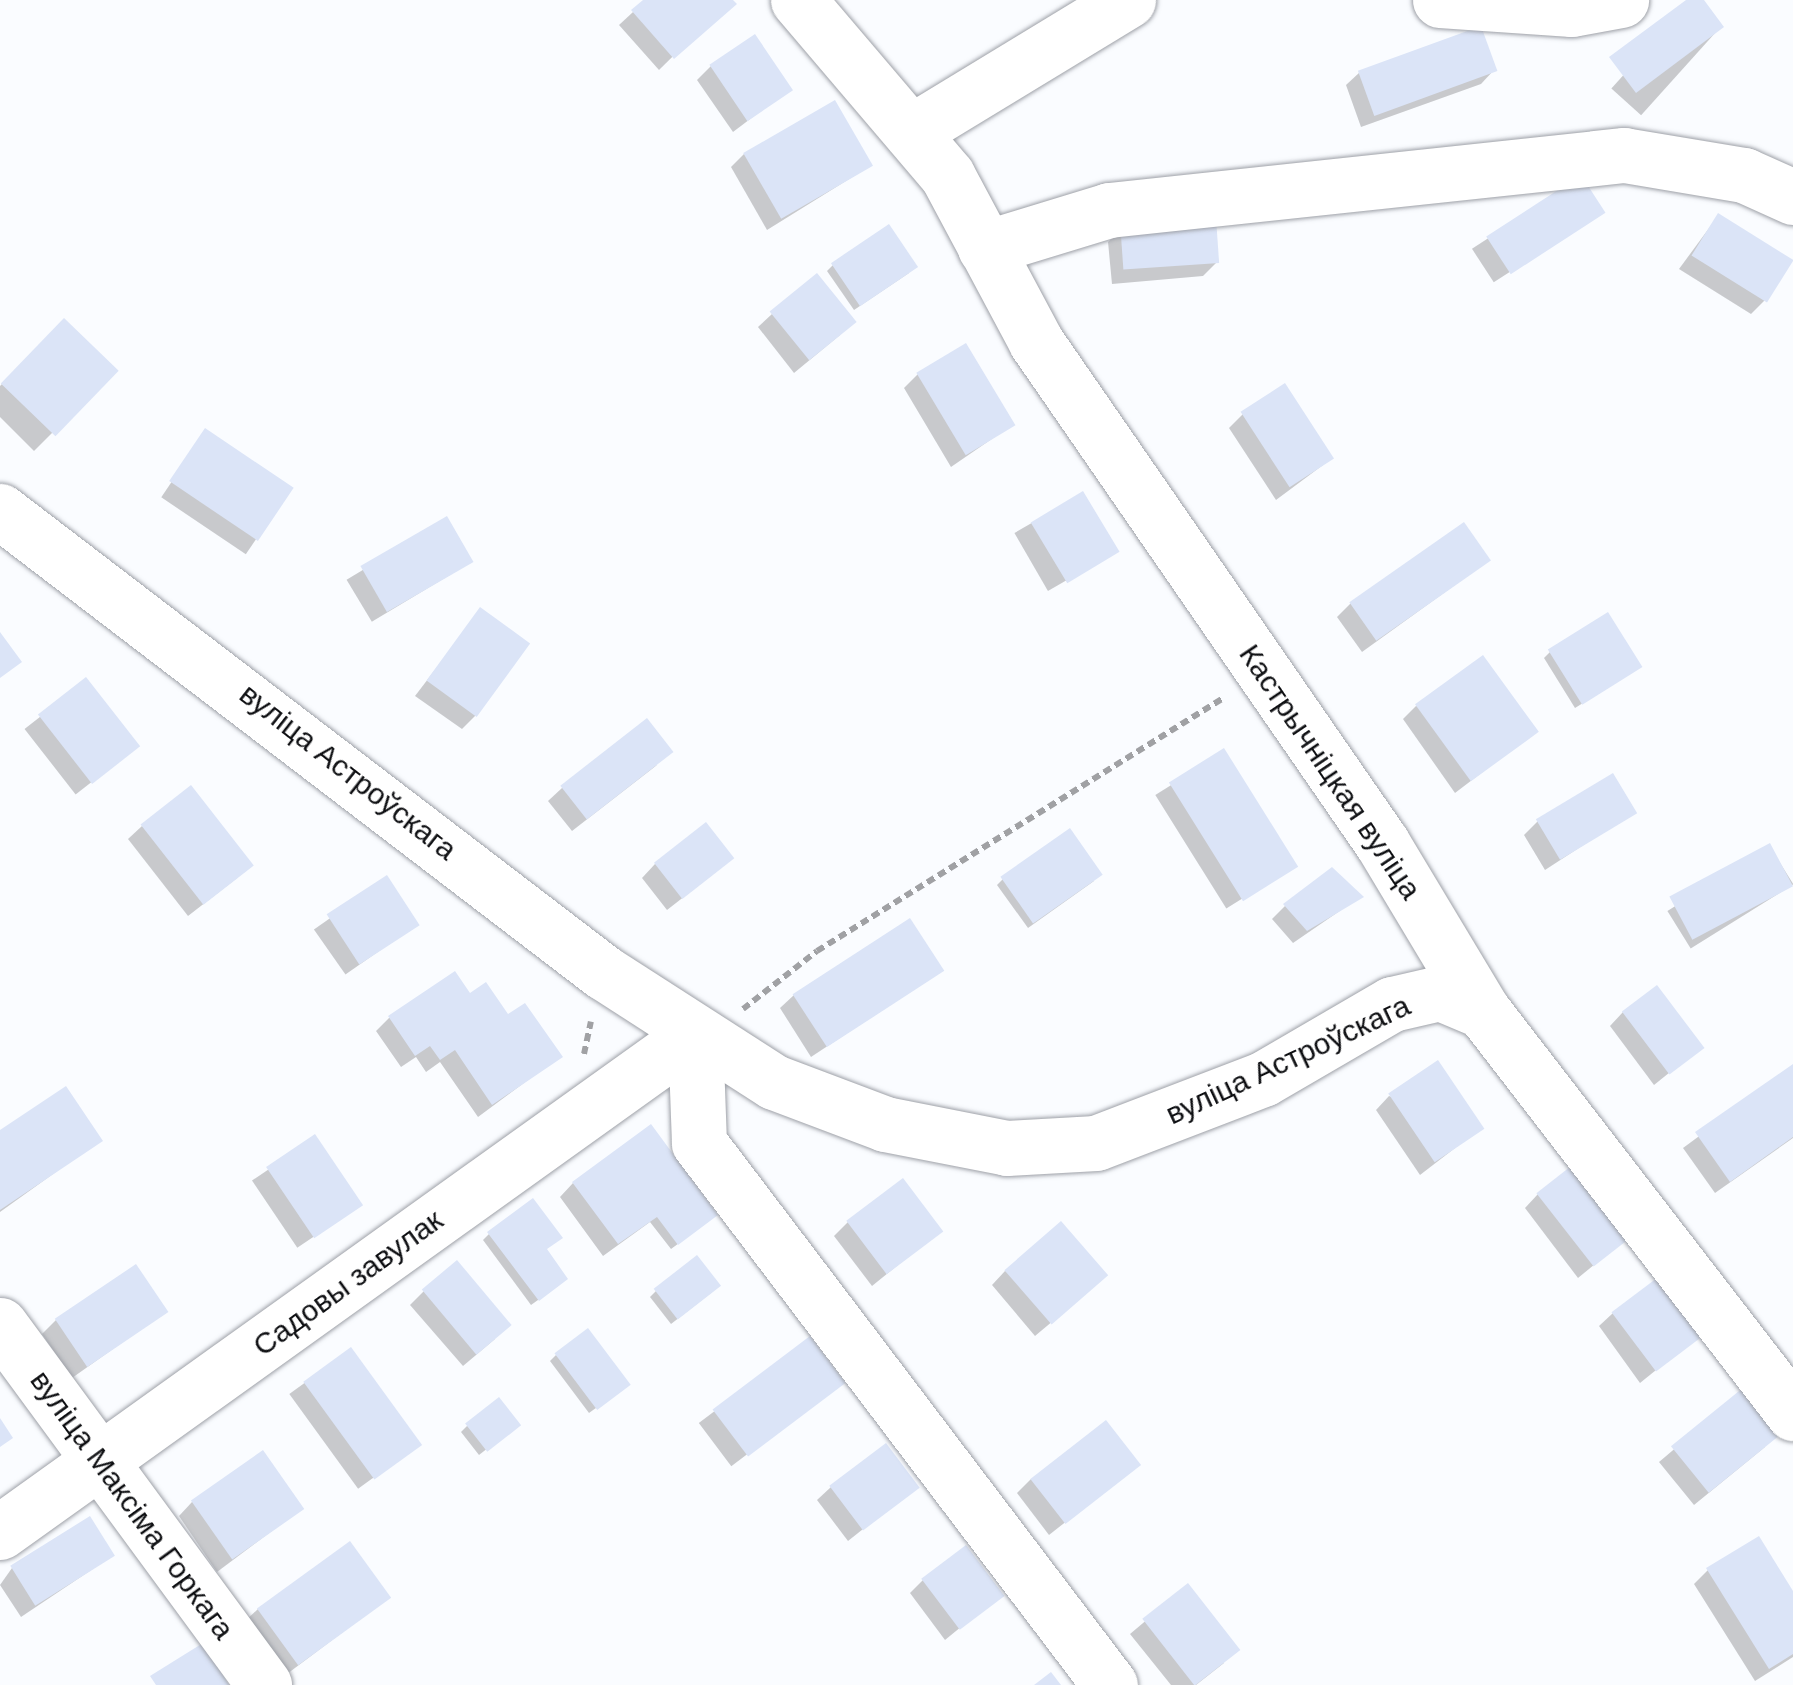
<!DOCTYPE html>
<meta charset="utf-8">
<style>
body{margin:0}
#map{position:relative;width:1793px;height:1685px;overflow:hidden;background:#fafcff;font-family:"DM Sans",sans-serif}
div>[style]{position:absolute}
.shadow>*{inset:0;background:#0003;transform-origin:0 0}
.building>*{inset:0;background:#dbe4f7;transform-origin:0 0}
.path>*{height:6px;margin-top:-3px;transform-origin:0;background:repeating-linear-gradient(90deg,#a0a1a4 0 8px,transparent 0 13px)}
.roads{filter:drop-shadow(0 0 2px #9ea1a8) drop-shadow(0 0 2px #9ea1a8)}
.minor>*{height:55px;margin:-27.5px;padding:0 27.5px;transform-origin:27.5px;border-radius:27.5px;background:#fff}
span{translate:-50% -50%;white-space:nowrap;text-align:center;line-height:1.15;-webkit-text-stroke:8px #fff;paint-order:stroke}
.street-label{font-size:30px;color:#0e0f12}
</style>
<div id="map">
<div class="shadow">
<i style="clip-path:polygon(646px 0,730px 0,659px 70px,619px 25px)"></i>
<i style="left:1691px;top:0;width:40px;height:119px;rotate:42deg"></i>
<i style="clip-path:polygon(711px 66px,790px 89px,733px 132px,697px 80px)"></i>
<i style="clip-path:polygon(1494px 70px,1481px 84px,1361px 127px,1346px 85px,1360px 72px)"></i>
<i style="clip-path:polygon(744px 154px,870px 166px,767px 230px,731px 167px)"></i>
<i style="left:1581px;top:178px;width:40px;height:130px;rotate:57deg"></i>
<i style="clip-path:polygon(1718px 216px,1765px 300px,1751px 314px,1679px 269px)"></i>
<i style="clip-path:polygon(1122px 229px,1217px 262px,1203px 276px,1112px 284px,1108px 242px)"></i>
<i style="clip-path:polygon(833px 265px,909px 273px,854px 310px,827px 271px)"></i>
<i style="clip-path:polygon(772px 314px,840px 335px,794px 373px,758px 327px)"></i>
<i style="clip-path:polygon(64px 321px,114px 371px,34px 451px,0 417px,0 386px)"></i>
<i style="clip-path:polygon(918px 374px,1012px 425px,951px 467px,904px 388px)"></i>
<i style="clip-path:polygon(1243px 414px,1331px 459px,1276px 500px,1229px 428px)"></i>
<i style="left:206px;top:431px;width:102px;height:80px;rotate:34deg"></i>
<i style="left:1082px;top:494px;width:67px;height:78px;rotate:60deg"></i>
<i style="left:446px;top:520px;width:49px;height:116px;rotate:59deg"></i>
<i style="clip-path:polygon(1488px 561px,1362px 652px,1337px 617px,1351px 603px)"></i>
<i style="clip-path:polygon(480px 611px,476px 715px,462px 729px,415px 696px)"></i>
<i style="clip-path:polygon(1550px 652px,1633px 672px,1575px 708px,1544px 658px)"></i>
<i style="left:86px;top:681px;width:83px;height:78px;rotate:52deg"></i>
<i style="clip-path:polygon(1416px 706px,1535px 732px,1455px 793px,1403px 719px)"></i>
<i style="left:1224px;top:752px;width:134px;height:81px;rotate:58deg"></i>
<i style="clip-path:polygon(657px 765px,572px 831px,548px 801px,562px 788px)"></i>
<i style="clip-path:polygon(1634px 812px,1545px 870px,1524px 835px,1538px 821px)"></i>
<i style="clip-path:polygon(142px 826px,237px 878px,188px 916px,128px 839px)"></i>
<i style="left:1770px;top:847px;width:44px;height:121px;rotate:58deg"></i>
<i style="clip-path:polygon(655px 864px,717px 871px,667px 910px,642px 878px)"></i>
<i style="left:386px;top:879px;width:55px;height:88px;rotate:55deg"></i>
<i style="clip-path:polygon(1003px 879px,1094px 881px,1028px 928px,997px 885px)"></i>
<i style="clip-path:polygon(1360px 897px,1293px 943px,1272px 919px,1285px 906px)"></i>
<i style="clip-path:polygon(941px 971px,811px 1057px,780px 1008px,794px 995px)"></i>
<i style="clip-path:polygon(470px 996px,559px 1057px,478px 1117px,440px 1062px,426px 1072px,416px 1057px,401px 1067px,376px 1031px,389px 1018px)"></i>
<i style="clip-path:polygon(1623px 1012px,1700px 1048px,1654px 1085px,1610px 1026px)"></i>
<i style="clip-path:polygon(1793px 1067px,1793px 1138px,1715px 1193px,1683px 1148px)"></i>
<i style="clip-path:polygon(1389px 1096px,1481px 1128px,1420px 1175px,1376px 1110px)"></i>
<i style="clip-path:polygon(0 1133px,99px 1141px,0 1212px)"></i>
<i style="left:315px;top:1138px;width:81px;height:76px;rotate:56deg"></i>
<i style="clip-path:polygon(573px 1183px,709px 1221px,671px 1249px,650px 1222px,603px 1256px,560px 1197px)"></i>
<i style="clip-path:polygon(1538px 1194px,1628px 1237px,1578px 1278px,1525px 1208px)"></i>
<i style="clip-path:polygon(848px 1222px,940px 1231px,872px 1286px,834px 1236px)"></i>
<i style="clip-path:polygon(489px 1234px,544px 1250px,559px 1285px,531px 1305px,483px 1240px)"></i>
<i style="clip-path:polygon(1005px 1271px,1091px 1289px,1035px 1336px,992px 1285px)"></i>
<i style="clip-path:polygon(424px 1291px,495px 1339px,463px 1366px,410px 1305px)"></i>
<i style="clip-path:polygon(656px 1291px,712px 1292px,671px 1324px,650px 1297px)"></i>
<i style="clip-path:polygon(165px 1312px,72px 1378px,42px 1334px,56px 1320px)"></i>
<i style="clip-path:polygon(1613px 1313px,1697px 1337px,1640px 1383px,1599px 1326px)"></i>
<i style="left:809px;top:1340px;width:54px;height:138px;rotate:53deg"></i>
<i style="left:350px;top:1350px;width:117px;height:75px;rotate:54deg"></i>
<i style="clip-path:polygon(556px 1355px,625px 1387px,589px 1413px,550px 1361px)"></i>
<i style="clip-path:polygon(1743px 1391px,1765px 1447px,1694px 1505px,1659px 1462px)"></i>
<i style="clip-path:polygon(467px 1426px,511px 1430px,479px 1455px,461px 1432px)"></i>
<i style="clip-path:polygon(1138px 1465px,1049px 1535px,1017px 1493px,1031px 1479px)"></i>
<i style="clip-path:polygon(831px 1487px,916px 1487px,848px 1541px,817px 1500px)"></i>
<i style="clip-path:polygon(192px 1502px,301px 1509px,217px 1572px,179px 1516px)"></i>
<i style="clip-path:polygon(112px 1556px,21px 1617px,0 1585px,12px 1568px)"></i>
<i style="clip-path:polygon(1708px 1570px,1793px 1595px,1793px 1657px,1755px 1681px,1694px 1584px)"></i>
<i style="clip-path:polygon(923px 1580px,1000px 1595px,945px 1640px,910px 1593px)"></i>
<i style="clip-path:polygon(1187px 1586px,1224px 1663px,1196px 1685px,1171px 1685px,1130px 1634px)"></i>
<i style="clip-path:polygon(388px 1598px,283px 1677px,244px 1622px,258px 1609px)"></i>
</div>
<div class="building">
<i style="clip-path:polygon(643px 0,733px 0,737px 4px,674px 59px,631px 10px)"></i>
<i style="clip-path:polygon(1686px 0,1704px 0,1724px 27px,1636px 93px,1609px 57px)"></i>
<i style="left:1481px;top:26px;width:48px;height:131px;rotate:70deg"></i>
<i style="left:755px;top:34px;width:68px;height:55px;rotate:56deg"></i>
<i style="left:835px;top:100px;width:76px;height:106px;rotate:60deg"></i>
<i style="left:1581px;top:175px;width:45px;height:113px;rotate:57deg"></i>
<i style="left:1718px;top:213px;width:89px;height:50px;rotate:32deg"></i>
<i style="left:1216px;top:218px;width:45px;height:96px;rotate:86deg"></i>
<i style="left:889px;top:224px;width:52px;height:70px;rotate:56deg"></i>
<i style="left:817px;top:273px;width:63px;height:61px;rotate:51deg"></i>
<i style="left:64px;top:318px;width:76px;height:91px;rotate:44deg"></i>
<i style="left:966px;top:343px;width:96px;height:58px;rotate:59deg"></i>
<i style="left:1285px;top:383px;width:90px;height:53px;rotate:57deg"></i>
<i style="left:205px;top:428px;width:107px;height:64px;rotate:34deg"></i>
<i style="left:1083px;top:491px;width:71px;height:61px;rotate:59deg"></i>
<i style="left:447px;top:516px;width:53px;height:100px;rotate:60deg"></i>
<i style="left:1464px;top:522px;width:47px;height:140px;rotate:55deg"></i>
<i style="left:480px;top:607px;width:62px;height:91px;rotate:36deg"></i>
<i style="left:1608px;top:612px;width:65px;height:71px;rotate:58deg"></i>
<i style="clip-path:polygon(0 632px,22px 662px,0 678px)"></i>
<i style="left:1483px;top:655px;width:95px;height:84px;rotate:54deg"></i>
<i style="left:86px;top:677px;width:88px;height:61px;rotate:52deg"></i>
<i style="left:647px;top:718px;width:43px;height:110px;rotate:52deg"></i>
<i style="left:1224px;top:748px;width:140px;height:65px;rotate:58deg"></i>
<i style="left:1613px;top:773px;width:47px;height:90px;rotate:59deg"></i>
<i style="left:191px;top:785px;width:102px;height:64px;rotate:52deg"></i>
<i style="left:706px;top:822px;width:46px;height:66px;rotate:52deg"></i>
<i style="left:1070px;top:828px;width:57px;height:85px;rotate:55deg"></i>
<i style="left:1770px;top:843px;width:49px;height:114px;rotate:62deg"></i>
<i style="clip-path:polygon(1332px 867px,1364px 897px,1307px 931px,1283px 904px)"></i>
<i style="left:387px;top:875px;width:60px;height:72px;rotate:57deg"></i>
<i style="left:910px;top:918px;width:63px;height:140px;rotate:57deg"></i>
<i style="clip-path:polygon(455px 971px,470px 993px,486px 982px,508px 1014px,525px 1003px,563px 1057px,492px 1105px,455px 1050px,440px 1060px,430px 1046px,415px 1056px,388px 1016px)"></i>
<i style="left:1657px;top:985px;width:79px;height:44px;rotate:53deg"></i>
<i style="left:1438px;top:1060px;width:83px;height:60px;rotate:56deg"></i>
<i style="clip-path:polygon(1793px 1064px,1793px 1137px,1730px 1182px,1695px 1132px)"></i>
<i style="clip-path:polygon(66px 1086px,103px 1141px,0 1210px,0 1130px)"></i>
<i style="clip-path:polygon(651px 1124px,718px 1215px,678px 1245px,657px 1217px,618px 1244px,572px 1182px)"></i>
<i style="left:315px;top:1134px;width:86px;height:59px;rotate:56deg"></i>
<i style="left:1575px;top:1163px;width:93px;height:49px;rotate:52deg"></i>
<i style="left:903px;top:1178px;width:67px;height:71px;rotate:53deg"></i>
<i style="clip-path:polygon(533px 1198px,563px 1238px,547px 1249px,568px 1279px,539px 1301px,487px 1232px)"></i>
<i style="left:1061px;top:1221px;width:72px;height:75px;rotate:49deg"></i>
<i style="left:697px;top:1255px;width:39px;height:55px;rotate:52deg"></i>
<i style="left:457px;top:1260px;width:85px;height:46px;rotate:50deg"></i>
<i style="left:136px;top:1264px;width:58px;height:98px;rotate:56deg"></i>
<i style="left:1657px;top:1278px;width:74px;height:57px;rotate:53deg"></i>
<i style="left:588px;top:1328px;width:71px;height:42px;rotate:53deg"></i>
<i style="left:810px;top:1336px;width:59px;height:122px;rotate:53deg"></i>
<i style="left:351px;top:1347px;width:121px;height:59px;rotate:54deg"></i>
<i style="left:1744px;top:1387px;width:60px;height:94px;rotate:51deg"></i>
<i style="left:499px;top:1397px;width:36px;height:43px;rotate:52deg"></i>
<i style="clip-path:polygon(0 1418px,13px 1438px,0 1447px)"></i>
<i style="left:1106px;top:1420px;width:57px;height:96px;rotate:52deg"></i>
<i style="left:886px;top:1443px;width:56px;height:71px;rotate:53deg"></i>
<i style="left:263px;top:1450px;width:72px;height:88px;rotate:55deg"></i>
<i style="left:90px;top:1516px;width:47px;height:94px;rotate:58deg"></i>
<i style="clip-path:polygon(1759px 1536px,1793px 1591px,1793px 1654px,1769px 1669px,1706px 1568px)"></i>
<i style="left:350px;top:1541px;width:70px;height:115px;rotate:54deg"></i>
<i style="left:966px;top:1545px;width:64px;height:56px;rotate:53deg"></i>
<i style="left:1188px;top:1583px;width:85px;height:58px;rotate:52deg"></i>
<i style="clip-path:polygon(203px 1643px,229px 1685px,156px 1685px,150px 1676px)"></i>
<i style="clip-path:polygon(1051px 1672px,1061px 1685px,1034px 1685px)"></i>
</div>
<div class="path">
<i style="left:743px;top:1009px;width:94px;rotate:-38.1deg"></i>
<i style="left:817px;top:951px;width:478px;rotate:-31.9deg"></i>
<i style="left:584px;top:1054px;width:33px;rotate:-78deg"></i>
</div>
<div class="roads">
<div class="minor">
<i style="left:798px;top:0;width:230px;rotate:49.6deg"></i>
<i style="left:947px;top:175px;width:189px;rotate:61.9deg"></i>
<i style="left:1036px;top:342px;width:609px;rotate:55.37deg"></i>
<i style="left:1382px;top:843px;width:196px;rotate:59deg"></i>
<i style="left:1483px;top:1011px;width:508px;rotate:52.36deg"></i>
<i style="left:1440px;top:0;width:132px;rotate:3.9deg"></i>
<i style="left:1572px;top:9px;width:50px;rotate:-10.4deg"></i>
<i style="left:911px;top:132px;width:254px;rotate:-31.3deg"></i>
<i style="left:985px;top:248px;width:130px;rotate:-17deg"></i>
<i style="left:1109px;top:210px;width:518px;rotate:-6.1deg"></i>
<i style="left:1624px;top:155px;width:122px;rotate:9.5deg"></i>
<i style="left:1744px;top:175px;width:54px;rotate:24.2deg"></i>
<i style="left:0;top:511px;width:759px;rotate:37.4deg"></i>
<i style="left:603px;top:972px;width:203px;rotate:32.8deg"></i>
<i style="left:774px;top:1082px;width:119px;rotate:20.7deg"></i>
<i style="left:885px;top:1124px;width:124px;rotate:11.1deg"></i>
<i style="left:1007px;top:1148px;width:89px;rotate:-3.2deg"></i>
<i style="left:1096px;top:1143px;width:179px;rotate:-21deg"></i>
<i style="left:1263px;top:1079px;width:149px;rotate:-30.2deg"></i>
<i style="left:1392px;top:1004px;width:49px;rotate:-12.9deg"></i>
<i style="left:1440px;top:993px;width:47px;rotate:22.7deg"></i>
<i style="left:695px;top:1034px;width:109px;rotate:87.9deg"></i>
<i style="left:699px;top:1143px;width:680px;rotate:52.83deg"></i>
<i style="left:0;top:1325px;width:446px;rotate:53.7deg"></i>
<i style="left:0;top:1532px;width:855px;rotate:-35.62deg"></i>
</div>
</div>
<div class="street-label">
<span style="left:348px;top:772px;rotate:38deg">вуліца Астроўскага</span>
<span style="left:1330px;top:772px;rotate:56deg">Кастрычніцкая вуліца</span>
<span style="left:1288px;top:1060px;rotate:-25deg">вуліца Астроўскага</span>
<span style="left:348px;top:1283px;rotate:-36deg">Садовы завулак</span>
<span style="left:132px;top:1505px;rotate:54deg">вуліца Максіма Горкага</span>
</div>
</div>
